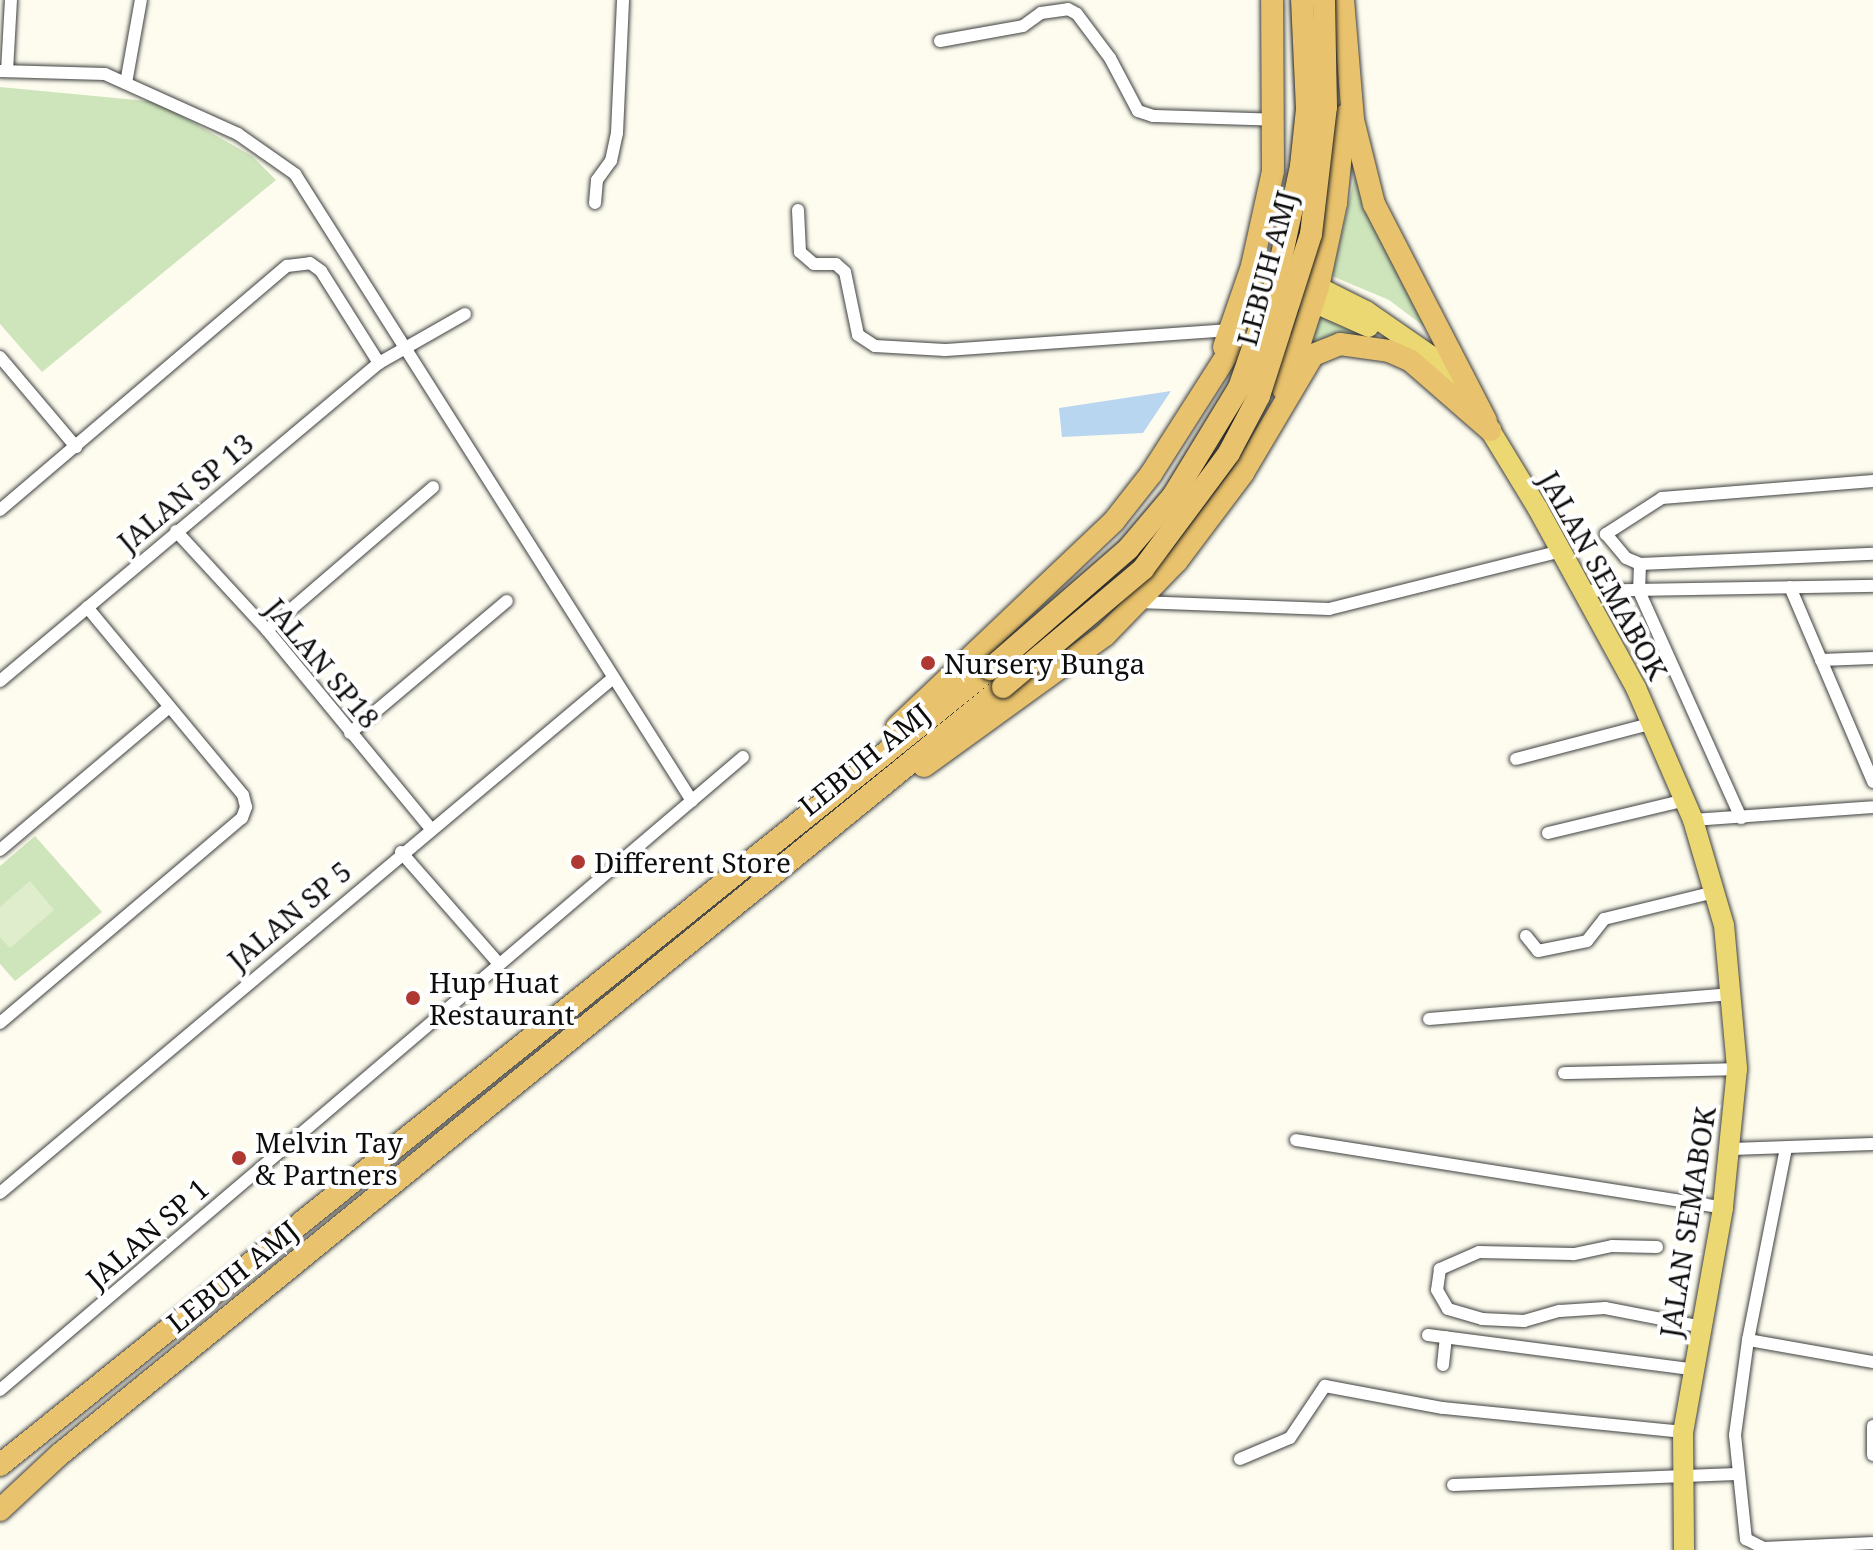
<!DOCTYPE html>
<style>
body{margin:0}
#map{position:relative;width:1873px;height:1550px;overflow:hidden;background:#fdfcef;font-family:"Noto Serif",serif}
div>[style]{position:absolute}
.green>*{inset:0;background:#cee5bc}
.pitch>*{inset:0;background:#dfedcd}
.water>*{inset:0;background:#b9d6f0}
.roads{filter:drop-shadow(0 0 2px #404040) drop-shadow(0 0 2px #404040)}
.minor>*{height:12px;margin:-6px;padding:0 6px;transform-origin:6px;border-radius:6px;background:#fff}
.primary>*{height:20px;margin:-10px;padding:0 10px;transform-origin:10px;border-radius:10px;background:#ebd872}
.trunk>*{height:22px;margin:-11px;padding:0 11px;transform-origin:11px;border-radius:11px;background:#e8c26c}
.bridges{filter:drop-shadow(0 0 2px #1e1e1e) drop-shadow(0 0 2px #1e1e1e)}
.trunk-bridge>*{height:22px;margin:-11px;padding:0 11px;transform-origin:11px;border-radius:11px;background:#e8c26c}
.dots>*{width:22px;height:22px;translate:-50% -50%;box-sizing:border-box;border:4px solid #fff;border-radius:50%}
span{translate:-50% -50%;white-space:nowrap;text-align:center;line-height:1.15;-webkit-text-stroke:8px #fff;paint-order:stroke}
.street-label{font-size:28px;color:#0d0d0d}
.poi-label{font-size:28px;color:#0d0d0d}
.left{translate:0 -50%;text-align:left}
</style>
<div id="map">
<div class="green">
<i style="clip-path:polygon(0 87px,157px 102px,252px 156px,276px 180px,42px 372px,0 324px)"></i>
<i style="clip-path:polygon(1355px 176px,1379px 230px,1441px 339px,1389px 300px,1332px 276px)"></i>
<i style="clip-path:polygon(1320px 315px,1366px 333px,1310px 346px)"></i>
<i style="clip-path:polygon(35px 836px,102px 912px,15px 981px,0 964px,0 866px)"></i>
</div>
<div class="pitch">
<i style="clip-path:polygon(30px 881px,54px 910px,10px 948px,0 937px,0 907px)"></i>
</div>
<div class="water">
<i style="clip-path:polygon(1171px 391px,1143px 433px,1062px 437px,1059px 408px)"></i>
</div>
<div class="roads">
<div class="minor">
<i style="left:940px;top:41px;width:84px;rotate:-10.2deg"></i>
<i style="left:1023px;top:26px;width:22px;rotate:-36deg"></i>
<i style="left:1041px;top:13px;width:27px;rotate:-8deg"></i>
<i style="left:1068px;top:9px;width:10px;rotate:29deg"></i>
<i style="left:1077px;top:14px;width:55px;rotate:53.1deg"></i>
<i style="left:1110px;top:58px;width:60px;rotate:62.2deg"></i>
<i style="left:1138px;top:111px;width:16px;rotate:18deg"></i>
<i style="left:1153px;top:116px;width:124px;rotate:1.8deg"></i>
<i style="left:0;top:71px;width:105px;rotate:1.6deg"></i>
<i style="left:105px;top:74px;width:146px;rotate:24.3deg"></i>
<i style="left:238px;top:134px;width:70px;rotate:35.1deg"></i>
<i style="left:295px;top:174px;width:742px;rotate:57.66deg"></i>
<i style="left:7px;top:71px;width:71px;rotate:-86.8deg"></i>
<i style="left:126px;top:83px;width:84px;rotate:-79.8deg"></i>
<i style="left:595px;top:203px;width:23px;rotate:-85deg"></i>
<i style="left:597px;top:180px;width:24px;rotate:-54deg"></i>
<i style="left:611px;top:161px;width:29px;rotate:-78deg"></i>
<i style="left:617px;top:133px;width:133px;rotate:-87.4deg"></i>
<i style="left:798px;top:210px;width:42px;rotate:87.3deg"></i>
<i style="left:800px;top:252px;width:18px;rotate:41deg"></i>
<i style="left:814px;top:264px;width:22px"></i>
<i style="left:836px;top:264px;width:12px;rotate:42deg"></i>
<i style="left:845px;top:272px;width:64px;rotate:78.3deg"></i>
<i style="left:858px;top:335px;width:20px;rotate:33deg"></i>
<i style="left:875px;top:346px;width:70px;rotate:3.3deg"></i>
<i style="left:945px;top:350px;width:287px;rotate:-4deg"></i>
<i style="left:0;top:357px;width:118px;rotate:49.8deg"></i>
<i style="left:1873px;top:481px;width:212px;rotate:175.4deg"></i>
<i style="left:1662px;top:498px;width:67px;rotate:147.3deg"></i>
<i style="left:1606px;top:534px;width:31px;rotate:50deg"></i>
<i style="left:1626px;top:558px;width:15px;rotate:23deg"></i>
<i style="left:1640px;top:564px;width:233px;rotate:-2.5deg"></i>
<i style="left:0;top:510px;width:377px;rotate:-40.4deg"></i>
<i style="left:287px;top:266px;width:23px;rotate:-7deg"></i>
<i style="left:310px;top:263px;width:14px;rotate:36deg"></i>
<i style="left:321px;top:271px;width:109px;rotate:57.8deg"></i>
<i style="left:176px;top:531px;width:134px;rotate:47.4deg"></i>
<i style="left:267px;top:630px;width:256px;rotate:50.5deg"></i>
<i style="left:1640px;top:564px;width:27px;rotate:92deg"></i>
<i style="left:1639px;top:591px;width:249px;rotate:65.8deg"></i>
<i style="left:1790px;top:587px;width:212px;rotate:66.9deg"></i>
<i style="left:1583px;top:591px;width:290px;rotate:-1deg"></i>
<i style="left:1138px;top:602px;width:191px;rotate:2.1deg"></i>
<i style="left:1329px;top:609px;width:239px;rotate:-14deg"></i>
<i style="left:267px;top:630px;width:219px;rotate:-40.7deg"></i>
<i style="left:1821px;top:660px;width:52px;rotate:-2.2deg"></i>
<i style="left:0;top:681px;width:495px;rotate:-40deg"></i>
<i style="left:379px;top:363px;width:99px;rotate:-29.7deg"></i>
<i style="left:350px;top:733px;width:205px;rotate:-40.1deg"></i>
<i style="left:1516px;top:759px;width:142px;rotate:-14.7deg"></i>
<i style="left:1693px;top:820px;width:180px;rotate:-4.1deg"></i>
<i style="left:1548px;top:833px;width:141px;rotate:-13.5deg"></i>
<i style="left:0;top:850px;width:221px;rotate:-40.2deg"></i>
<i style="left:401px;top:852px;width:149px;rotate:48.8deg"></i>
<i style="left:1526px;top:936px;width:19px;rotate:51deg"></i>
<i style="left:1538px;top:951px;width:50px;rotate:-11.5deg"></i>
<i style="left:1587px;top:941px;width:28px;rotate:-52deg"></i>
<i style="left:1604px;top:919px;width:114px;rotate:-13.7deg"></i>
<i style="left:1429px;top:1019px;width:304px;rotate:-4.7deg"></i>
<i style="left:0;top:1023px;width:317px;rotate:-40.3deg"></i>
<i style="left:242px;top:818px;width:12px;rotate:-70deg"></i>
<i style="left:246px;top:807px;width:12px;rotate:-104deg"></i>
<i style="left:243px;top:795px;width:244px;rotate:-129.7deg"></i>
<i style="left:1564px;top:1073px;width:173px;rotate:-1.3deg"></i>
<i style="left:1296px;top:1140px;width:432px;rotate:9deg"></i>
<i style="left:1786px;top:1148px;width:196px;rotate:101.2deg"></i>
<i style="left:1748px;top:1340px;width:96px;rotate:97.8deg"></i>
<i style="left:1735px;top:1435px;width:105px;rotate:84deg"></i>
<i style="left:1746px;top:1539px;width:20px;rotate:27deg"></i>
<i style="left:1764px;top:1548px;width:109px;rotate:-2.6deg"></i>
<i style="left:1731px;top:1149px;width:142px;rotate:-2deg"></i>
<i style="left:0;top:1193px;width:799px;rotate:-40.03deg"></i>
<i style="left:1657px;top:1247px;width:45px;rotate:-178.7deg"></i>
<i style="left:1612px;top:1246px;width:40px;rotate:168deg"></i>
<i style="left:1573px;top:1254px;width:94px;rotate:-178.8deg"></i>
<i style="left:1479px;top:1252px;width:43px;rotate:156.4deg"></i>
<i style="left:1440px;top:1269px;width:21px;rotate:98deg"></i>
<i style="left:1437px;top:1290px;width:22px;rotate:60deg"></i>
<i style="left:1448px;top:1309px;width:35px;rotate:16deg"></i>
<i style="left:1482px;top:1319px;width:42px;rotate:2.7deg"></i>
<i style="left:1524px;top:1321px;width:37px;rotate:-16deg"></i>
<i style="left:1560px;top:1311px;width:45px;rotate:-3.8deg"></i>
<i style="left:1605px;top:1308px;width:95px;rotate:11deg"></i>
<i style="left:1428px;top:1335px;width:265px;rotate:7.4deg"></i>
<i style="left:1748px;top:1340px;width:127px;rotate:10deg"></i>
<i style="left:1443px;top:1365px;width:28px;rotate:-84deg"></i>
<i style="left:0;top:1390px;width:976px;rotate:-40.43deg"></i>
<i style="left:1873px;top:1426px;width:29px;rotate:90deg"></i>
<i style="left:1240px;top:1459px;width:54px;rotate:-22.8deg"></i>
<i style="left:1290px;top:1438px;width:63px;rotate:-56.1deg"></i>
<i style="left:1325px;top:1386px;width:120px;rotate:10.6deg"></i>
<i style="left:1443px;top:1408px;width:241px;rotate:5.7deg"></i>
<i style="left:1453px;top:1485px;width:284px;rotate:-2.2deg"></i>
</div>
<div class="primary">
<i style="left:1252px;top:266px;width:69px;rotate:17.7deg"></i>
<i style="left:1318px;top:287px;width:54px;rotate:26.6deg"></i>
<i style="left:1366px;top:311px;width:83px;rotate:34.7deg"></i>
<i style="left:1434px;top:358px;width:91px;rotate:52.1deg"></i>
<i style="left:1490px;top:430px;width:92px;rotate:58.7deg"></i>
<i style="left:1538px;top:509px;width:204px;rotate:61.3deg"></i>
<i style="left:1636px;top:688px;width:144px;rotate:66.6deg"></i>
<i style="left:1693px;top:820px;width:109px;rotate:73.6deg"></i>
<i style="left:1724px;top:925px;width:145px;rotate:84.8deg"></i>
<i style="left:1737px;top:1069px;width:140px;rotate:95.8deg"></i>
<i style="left:1723px;top:1208px;width:228px;rotate:100.1deg"></i>
<i style="left:1683px;top:1432px;width:118px;rotate:89.5deg"></i>
<i style="left:1247px;top:283px;width:69px;rotate:16.1deg"></i>
<i style="left:1313px;top:302px;width:61px;rotate:24.1deg"></i>
</div>
<div class="trunk">
<i style="left:1343px;top:0;width:120px;rotate:85.2deg"></i>
<i style="left:1353px;top:120px;width:87px;rotate:76deg"></i>
<i style="left:1374px;top:204px;width:244px;rotate:62.7deg"></i>
<i style="left:1224px;top:347px;width:86px;rotate:-70.9deg"></i>
<i style="left:1252px;top:266px;width:97px;rotate:-77.5deg"></i>
<i style="left:1273px;top:171px;width:171px;rotate:-90.3deg"></i>
<i style="left:1291px;top:370px;width:87px;rotate:-72deg"></i>
<i style="left:1318px;top:287px;width:86px;rotate:-77.9deg"></i>
<i style="left:1336px;top:203px;width:88px;rotate:-84.2deg"></i>
<i style="left:897px;top:727px;width:299px;rotate:-43.5deg"></i>
<i style="left:1114px;top:521px;width:60px;rotate:-51.8deg"></i>
<i style="left:1151px;top:474px;width:158px;rotate:-57.4deg"></i>
<i style="left:1236px;top:341px;width:30px;rotate:-24deg"></i>
<i style="left:1263px;top:329px;width:25px;rotate:32deg"></i>
<i style="left:1284px;top:342px;width:15px;rotate:70deg"></i>
<i style="left:1289px;top:356px;width:33px;rotate:101deg"></i>
<i style="left:924px;top:766px;width:223px;rotate:-35.9deg"></i>
<i style="left:1105px;top:635px;width:103px;rotate:-45.8deg"></i>
<i style="left:1177px;top:561px;width:110px;rotate:-53.1deg"></i>
<i style="left:1243px;top:473px;width:137px;rotate:-59.3deg"></i>
<i style="left:1313px;top:355px;width:29px;rotate:-22deg"></i>
<i style="left:1340px;top:344px;width:49px;rotate:8.1deg"></i>
<i style="left:1389px;top:351px;width:24px;rotate:24deg"></i>
<i style="left:1411px;top:361px;width:105px;rotate:41.1deg"></i>
<i style="left:0;top:1465px;width:1270px;rotate:-38.8deg"></i>
<i style="left:0;top:1510px;width:81px;rotate:-43deg"></i>
<i style="left:59px;top:1455px;width:1217px;rotate:-39.13deg"></i>
</div>
</div>
<div class="bridges">
<div class="trunk-bridge">
<i style="left:990px;top:669px;width:183px;rotate:-41deg"></i>
<i style="left:1128px;top:549px;width:70px;rotate:-49.7deg"></i>
<i style="left:1173px;top:496px;width:127px;rotate:-58.6deg"></i>
<i style="left:1239px;top:388px;width:112px;rotate:-70.8deg"></i>
<i style="left:1276px;top:282px;width:119px;rotate:-77.8deg"></i>
<i style="left:1301px;top:166px;width:57px;rotate:-84deg"></i>
<i style="left:1307px;top:109px;width:109px;rotate:-92.6deg"></i>
<i style="left:1003px;top:687px;width:183px;rotate:-40.1deg"></i>
<i style="left:1143px;top:569px;width:144px;rotate:-53.4deg"></i>
<i style="left:1229px;top:453px;width:64px;rotate:-62.2deg"></i>
<i style="left:1259px;top:396px;width:170px;rotate:-72.2deg"></i>
<i style="left:1311px;top:234px;width:128px;rotate:-83.3deg"></i>
<i style="left:1326px;top:107px;width:107px;rotate:-91.1deg"></i>
</div>
</div>
<div class="dots">
<i style="left:928px;top:663px;background:#af3833"></i>
<i style="left:578px;top:862px;background:#af3833"></i>
<i style="left:413px;top:998px;background:#af3833"></i>
<i style="left:239px;top:1158px;background:#af3833"></i>
</div>
<div class="street-label">
<span style="left:1266px;top:268px;rotate:-75deg">LEBUH AMJ</span>
<span style="left:185px;top:492px;rotate:-40deg">JALAN SP 13</span>
<span style="left:1604px;top:575px;rotate:61deg">JALAN SEMABOK</span>
<span style="left:323px;top:663px;rotate:50deg">JALAN SP18</span>
<span style="left:864px;top:759px;rotate:-39deg">LEBUH AMJ</span>
<span style="left:289px;top:915px;rotate:-40deg">JALAN SP 5</span>
<span style="left:1687px;top:1222px;rotate:-81deg">JALAN SEMABOK</span>
<span style="left:147px;top:1233px;rotate:-41deg">JALAN SP 1</span>
<span style="left:232px;top:1276px;rotate:-39deg">LEBUH AMJ</span>
</div>
<div class="poi-label">
<span class="left" style="left:944px;top:663px">Nursery Bunga</span>
<span class="left" style="left:594px;top:862px">Different Store</span>
<span class="left" style="left:429px;top:998px">Hup Huat<br>Restaurant</span>
<span class="left" style="left:255px;top:1158px">Melvin Tay<br>&amp; Partners</span>
</div>
</div>
